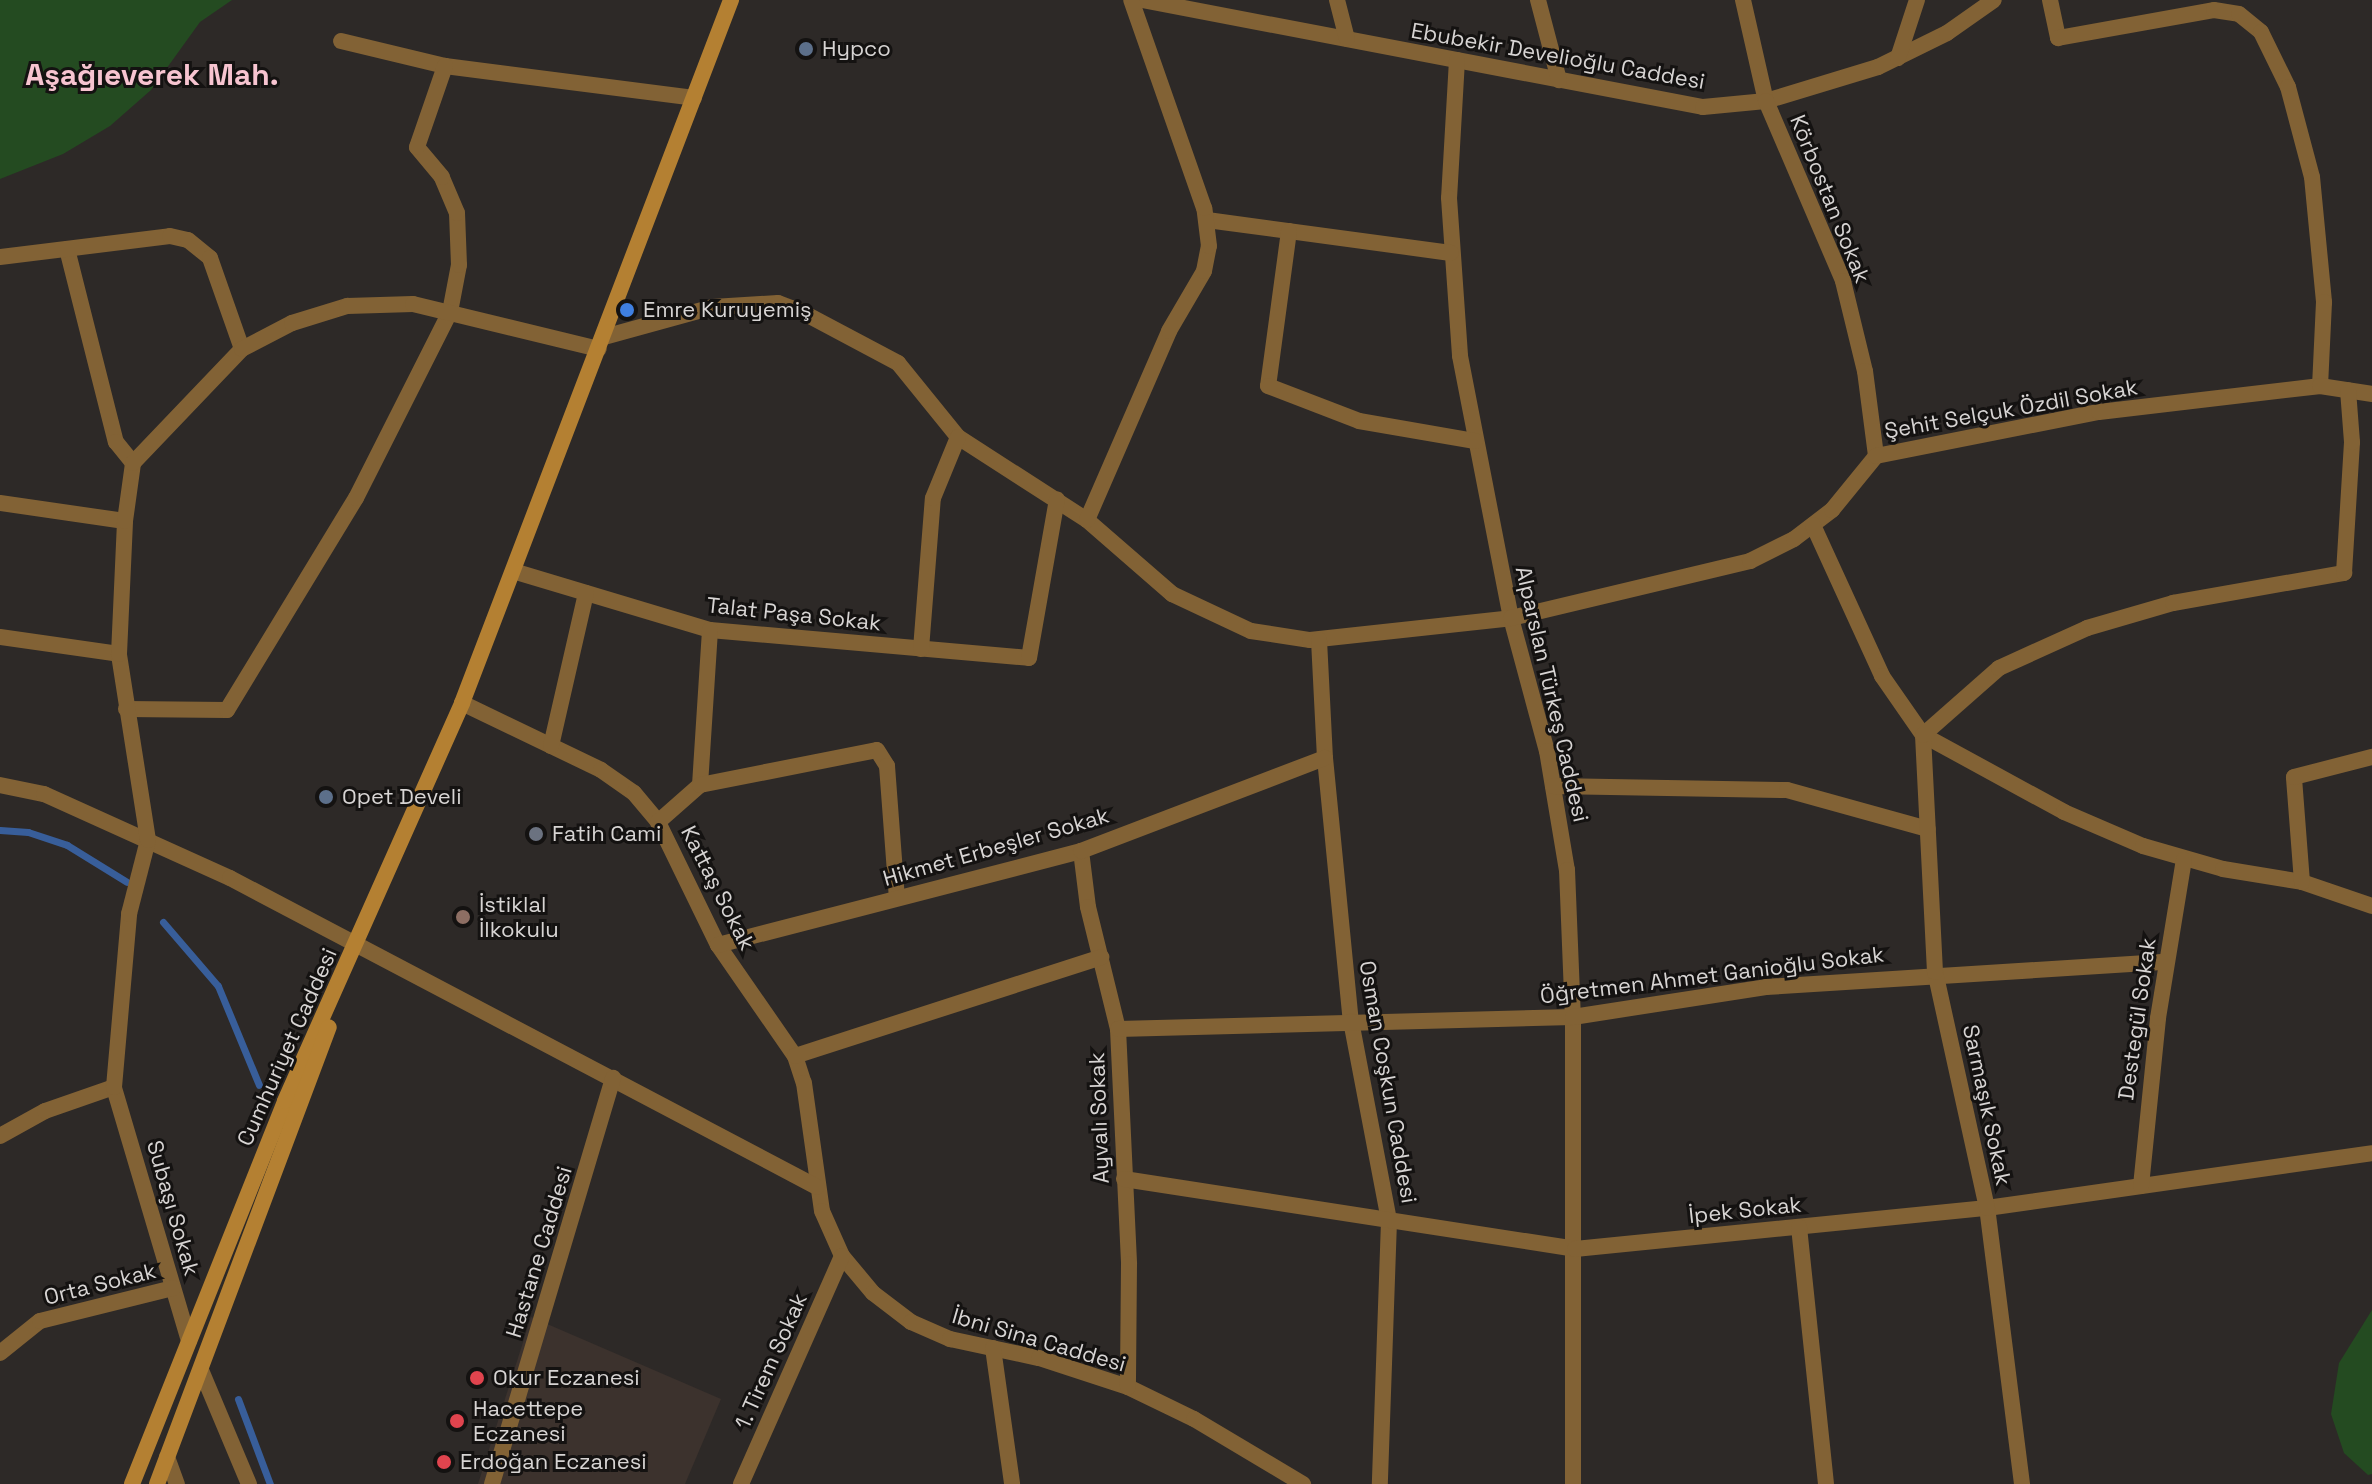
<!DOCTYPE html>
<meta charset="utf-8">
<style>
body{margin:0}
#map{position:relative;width:2372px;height:1484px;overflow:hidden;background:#2d2927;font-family:"Space Grotesk",sans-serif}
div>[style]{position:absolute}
.built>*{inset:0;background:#3c322d}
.green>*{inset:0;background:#244b21}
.stream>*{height:7px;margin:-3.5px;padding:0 3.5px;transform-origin:3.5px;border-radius:3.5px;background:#385e9a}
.street>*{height:16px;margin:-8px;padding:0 8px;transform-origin:8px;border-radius:8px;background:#826235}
.secondary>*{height:16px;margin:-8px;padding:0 8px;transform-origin:8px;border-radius:8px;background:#b48032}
.dots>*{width:22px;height:22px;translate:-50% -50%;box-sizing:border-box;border:4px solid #141211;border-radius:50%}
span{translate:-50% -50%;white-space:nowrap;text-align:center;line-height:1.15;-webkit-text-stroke:6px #141211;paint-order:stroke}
.poi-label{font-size:22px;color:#d7d4d3}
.left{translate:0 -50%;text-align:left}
.street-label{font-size:22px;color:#d7d4d3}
.district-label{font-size:30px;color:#f7c4d0;font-weight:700}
</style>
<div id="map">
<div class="built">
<i style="clip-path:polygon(531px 1317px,721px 1399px,685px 1484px,478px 1484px)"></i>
</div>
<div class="green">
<i style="clip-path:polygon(0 0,232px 0,200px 22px,151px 90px,110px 126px,63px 154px,0 179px)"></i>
<i style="clip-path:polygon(2372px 1310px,2372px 1474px,2368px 1475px,2344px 1453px,2331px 1414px,2339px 1363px)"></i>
</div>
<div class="stream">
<i style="left:0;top:830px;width:28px;rotate:4deg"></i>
<i style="left:28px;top:832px;width:41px;rotate:18.4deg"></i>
<i style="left:67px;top:845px;width:70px;rotate:31.7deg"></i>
<i style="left:163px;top:922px;width:84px;rotate:49.3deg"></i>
<i style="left:218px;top:986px;width:107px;rotate:67.5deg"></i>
<i style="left:238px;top:1399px;width:91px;rotate:69.4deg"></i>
</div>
<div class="street">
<i style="left:1142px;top:0;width:571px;rotate:10.8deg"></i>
<i style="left:1703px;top:107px;width:63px;rotate:-5.4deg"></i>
<i style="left:1766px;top:101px;width:117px;rotate:-16.9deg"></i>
<i style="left:1878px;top:67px;width:77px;rotate:-26.2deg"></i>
<i style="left:1947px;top:33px;width:57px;rotate:-35.1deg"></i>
<i style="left:1337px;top:0;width:40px;rotate:75.6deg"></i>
<i style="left:1538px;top:0;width:83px;rotate:75.3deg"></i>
<i style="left:1743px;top:0;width:104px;rotate:77.2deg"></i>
<i style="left:1766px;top:101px;width:196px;rotate:66.8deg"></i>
<i style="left:1843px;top:281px;width:93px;rotate:76.3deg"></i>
<i style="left:1865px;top:371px;width:86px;rotate:82.6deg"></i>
<i style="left:2050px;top:0;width:39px;rotate:78deg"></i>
<i style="left:2058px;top:38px;width:158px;rotate:-10.2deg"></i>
<i style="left:2214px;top:10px;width:25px;rotate:9deg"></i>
<i style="left:2239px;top:14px;width:28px;rotate:39deg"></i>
<i style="left:2261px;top:32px;width:61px;rotate:63.9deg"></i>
<i style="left:2288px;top:87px;width:93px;rotate:75.1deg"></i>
<i style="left:2312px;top:177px;width:126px;rotate:84.5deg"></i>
<i style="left:2324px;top:302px;width:84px;rotate:92.7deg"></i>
<i style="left:341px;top:41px;width:107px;rotate:13.5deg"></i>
<i style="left:445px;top:66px;width:251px;rotate:7.3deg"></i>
<i style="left:1898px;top:58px;width:61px;rotate:-71.9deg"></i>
<i style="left:1457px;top:60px;width:138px;rotate:93.3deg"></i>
<i style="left:1449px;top:198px;width:158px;rotate:86deg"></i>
<i style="left:1460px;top:356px;width:267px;rotate:79deg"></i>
<i style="left:1511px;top:618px;width:138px;rotate:74.9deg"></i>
<i style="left:1547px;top:751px;width:121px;rotate:80.5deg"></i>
<i style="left:1567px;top:870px;width:147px;rotate:87.7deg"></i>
<i style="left:1573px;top:1017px;width:467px;rotate:90deg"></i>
<i style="left:1207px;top:220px;width:246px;rotate:7.7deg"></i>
<i style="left:1289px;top:231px;width:156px;rotate:97.7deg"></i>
<i style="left:1268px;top:386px;width:97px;rotate:21deg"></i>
<i style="left:1359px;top:421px;width:118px;rotate:9.8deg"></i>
<i style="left:67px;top:249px;width:199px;rotate:75.8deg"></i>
<i style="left:116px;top:442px;width:27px;rotate:51deg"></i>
<i style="left:0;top:257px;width:171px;rotate:-7deg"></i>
<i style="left:170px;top:236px;width:18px;rotate:13deg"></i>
<i style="left:188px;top:240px;width:28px;rotate:39deg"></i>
<i style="left:210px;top:258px;width:96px;rotate:70.6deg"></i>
<i style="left:604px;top:337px;width:113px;rotate:-15.4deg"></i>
<i style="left:713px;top:307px;width:65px;rotate:-3.5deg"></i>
<i style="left:778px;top:303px;width:26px;rotate:21deg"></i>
<i style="left:802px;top:312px;width:109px;rotate:28deg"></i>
<i style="left:898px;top:363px;width:95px;rotate:51deg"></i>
<i style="left:958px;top:437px;width:153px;rotate:32.8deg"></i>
<i style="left:1087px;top:520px;width:113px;rotate:41deg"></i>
<i style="left:1172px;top:594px;width:87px;rotate:25.1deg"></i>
<i style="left:1251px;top:631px;width:60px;rotate:8.7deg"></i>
<i style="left:1310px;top:640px;width:202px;rotate:-6.2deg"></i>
<i style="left:1511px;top:618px;width:246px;rotate:-13.4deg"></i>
<i style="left:1750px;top:561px;width:49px;rotate:-26.6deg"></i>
<i style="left:1794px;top:539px;width:48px;rotate:-37.3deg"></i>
<i style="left:1832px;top:510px;width:70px;rotate:-50.8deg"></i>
<i style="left:1876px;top:456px;width:227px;rotate:-11.2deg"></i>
<i style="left:2099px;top:412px;width:223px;rotate:-6.7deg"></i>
<i style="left:2320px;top:386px;width:53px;rotate:8.7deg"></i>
<i style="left:0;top:503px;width:126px;rotate:8.2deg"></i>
<i style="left:1087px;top:520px;width:206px;rotate:-66.5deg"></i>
<i style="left:1169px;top:331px;width:69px;rotate:-59.7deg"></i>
<i style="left:1204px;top:271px;width:25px;rotate:-79deg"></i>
<i style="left:1209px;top:246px;width:38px;rotate:-97deg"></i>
<i style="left:1204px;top:208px;width:220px;rotate:-109.3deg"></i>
<i style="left:1813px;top:525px;width:166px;rotate:65.4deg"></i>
<i style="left:1882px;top:676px;width:72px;rotate:55.2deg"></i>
<i style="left:1923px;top:735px;width:161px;rotate:28.6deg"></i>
<i style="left:2064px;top:812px;width:86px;rotate:23.3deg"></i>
<i style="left:2143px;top:846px;width:83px;rotate:16deg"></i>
<i style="left:2223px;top:869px;width:80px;rotate:9.3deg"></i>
<i style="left:2302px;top:882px;width:74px;rotate:18.9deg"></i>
<i style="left:513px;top:571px;width:206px;rotate:16.7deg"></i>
<i style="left:710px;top:630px;width:320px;rotate:5deg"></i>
<i style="left:1029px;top:658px;width:161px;rotate:-80deg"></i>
<i style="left:0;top:637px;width:120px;rotate:8.1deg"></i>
<i style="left:1319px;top:640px;width:118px;rotate:87.1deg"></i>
<i style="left:1325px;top:758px;width:264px;rotate:84.4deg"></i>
<i style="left:1351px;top:1021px;width:204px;rotate:79.2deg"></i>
<i style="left:1389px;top:1221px;width:263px;rotate:92deg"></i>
<i style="left:921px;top:649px;width:151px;rotate:-85.5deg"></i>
<i style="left:933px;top:498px;width:66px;rotate:-67.7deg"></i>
<i style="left:462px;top:703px;width:154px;rotate:25.7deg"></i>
<i style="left:601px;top:770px;width:40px;rotate:34.9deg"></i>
<i style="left:634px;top:793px;width:38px;rotate:50deg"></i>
<i style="left:658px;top:822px;width:137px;rotate:64deg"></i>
<i style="left:718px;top:945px;width:135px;rotate:55.3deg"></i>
<i style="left:795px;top:1056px;width:28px;rotate:72deg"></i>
<i style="left:804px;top:1083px;width:129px;rotate:82deg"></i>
<i style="left:822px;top:1211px;width:49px;rotate:66deg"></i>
<i style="left:842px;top:1256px;width:48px;rotate:50deg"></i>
<i style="left:873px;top:1293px;width:48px;rotate:37.3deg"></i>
<i style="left:911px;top:1322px;width:43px;rotate:23.6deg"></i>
<i style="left:950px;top:1339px;width:91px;rotate:12.1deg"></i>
<i style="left:1039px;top:1358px;width:94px;rotate:18deg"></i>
<i style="left:1128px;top:1387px;width:73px;rotate:25.9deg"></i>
<i style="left:1194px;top:1419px;width:127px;rotate:30.8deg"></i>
<i style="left:126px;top:709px;width:101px;rotate:0.6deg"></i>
<i style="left:227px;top:710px;width:248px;rotate:-58.7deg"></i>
<i style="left:356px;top:498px;width:208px;rotate:-63.2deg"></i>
<i style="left:450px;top:312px;width:48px;rotate:-79.2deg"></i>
<i style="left:459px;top:265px;width:52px;rotate:-92.2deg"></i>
<i style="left:457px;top:213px;width:39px;rotate:-113deg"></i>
<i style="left:442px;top:177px;width:39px;rotate:-130deg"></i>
<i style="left:417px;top:147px;width:86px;rotate:-70.9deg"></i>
<i style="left:551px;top:746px;width:157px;rotate:-77.1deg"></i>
<i style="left:0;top:785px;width:45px;rotate:11.6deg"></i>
<i style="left:44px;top:794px;width:204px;rotate:24.3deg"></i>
<i style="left:230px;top:878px;width:663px;rotate:27.76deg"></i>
<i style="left:700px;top:785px;width:155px;rotate:-86.3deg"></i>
<i style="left:1553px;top:786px;width:234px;rotate:1deg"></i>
<i style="left:1787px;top:790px;width:146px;rotate:15.5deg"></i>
<i style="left:658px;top:822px;width:56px;rotate:-41.4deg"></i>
<i style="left:700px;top:785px;width:180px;rotate:-11.2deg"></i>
<i style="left:877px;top:750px;width:19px;rotate:58deg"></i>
<i style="left:887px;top:766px;width:132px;rotate:85.7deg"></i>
<i style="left:1081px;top:851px;width:56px;rotate:82.9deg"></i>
<i style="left:1088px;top:907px;width:126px;rotate:76.2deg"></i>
<i style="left:1118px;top:1029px;width:235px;rotate:87.3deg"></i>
<i style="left:1129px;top:1264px;width:123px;rotate:90.5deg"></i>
<i style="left:2302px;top:882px;width:105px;rotate:-94.4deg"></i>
<i style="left:2294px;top:777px;width:81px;rotate:-14.4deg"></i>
<i style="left:718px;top:945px;width:375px;rotate:-14.5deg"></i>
<i style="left:1081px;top:851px;width:261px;rotate:-20.9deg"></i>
<i style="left:1118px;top:1029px;width:455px;rotate:-1.5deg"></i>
<i style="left:1573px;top:1017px;width:195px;rotate:-8.8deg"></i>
<i style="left:1766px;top:987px;width:401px;rotate:-3.6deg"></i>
<i style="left:795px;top:1056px;width:322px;rotate:-17.9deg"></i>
<i style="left:0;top:1136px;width:51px;rotate:-29.1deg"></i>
<i style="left:45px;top:1111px;width:73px;rotate:-19.2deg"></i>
<i style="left:1124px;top:1179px;width:456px;rotate:8.8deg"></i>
<i style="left:1575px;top:1249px;width:414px;rotate:-5.7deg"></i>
<i style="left:1987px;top:1208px;width:389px;rotate:-8.1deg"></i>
<i style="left:2141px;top:1186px;width:169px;rotate:-84.2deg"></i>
<i style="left:2158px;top:1018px;width:160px;rotate:-80.7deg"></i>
<i style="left:1799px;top:1227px;width:258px;rotate:84deg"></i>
<i style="left:189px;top:1341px;width:265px;rotate:-106.5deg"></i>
<i style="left:114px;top:1087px;width:174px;rotate:-85deg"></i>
<i style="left:129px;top:914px;width:76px;rotate:-75.6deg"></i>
<i style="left:148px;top:840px;width:188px;rotate:-98.9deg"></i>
<i style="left:119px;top:654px;width:133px;rotate:-87.4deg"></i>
<i style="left:125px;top:521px;width:59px;rotate:-82.1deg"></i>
<i style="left:133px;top:463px;width:158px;rotate:-46.3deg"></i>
<i style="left:242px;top:349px;width:56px;rotate:-27.5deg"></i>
<i style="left:292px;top:323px;width:58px;rotate:-17.2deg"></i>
<i style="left:347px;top:306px;width:66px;rotate:-1.7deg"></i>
<i style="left:413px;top:304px;width:191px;rotate:13.6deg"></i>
<i style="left:993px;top:1348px;width:137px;rotate:82deg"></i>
<i style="left:0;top:1353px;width:51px;rotate:-38.7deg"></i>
<i style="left:40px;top:1321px;width:137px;rotate:-13.9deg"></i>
<i style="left:201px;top:1370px;width:124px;rotate:67.2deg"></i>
<i style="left:167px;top:1457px;width:29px;rotate:70deg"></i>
<i style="left:492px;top:1484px;width:424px;rotate:-73.4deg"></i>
<i style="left:741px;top:1484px;width:249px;rotate:-66.1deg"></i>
<i style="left:2022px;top:1484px;width:278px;rotate:-97.2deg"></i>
<i style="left:1987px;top:1208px;width:242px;rotate:-102.4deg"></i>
<i style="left:1935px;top:972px;width:237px;rotate:-92.9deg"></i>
<i style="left:1923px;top:735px;width:101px;rotate:-41.4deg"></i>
<i style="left:1999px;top:668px;width:97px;rotate:-24.4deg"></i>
<i style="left:2087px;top:628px;width:90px;rotate:-16.2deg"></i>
<i style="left:2173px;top:603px;width:174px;rotate:-10deg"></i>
<i style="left:2344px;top:573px;width:131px;rotate:-86.5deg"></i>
<i style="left:2352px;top:442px;width:52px;rotate:-94.4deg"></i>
</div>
<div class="secondary">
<i style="left:132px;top:1484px;width:412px;rotate:-68.2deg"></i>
<i style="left:285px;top:1101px;width:436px;rotate:-66deg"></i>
<i style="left:462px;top:703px;width:753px;rotate:-69.06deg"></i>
<i style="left:157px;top:1484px;width:488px;rotate:-69.4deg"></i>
</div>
<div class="dots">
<i style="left:806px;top:49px;background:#5c6f8a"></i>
<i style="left:627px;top:310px;background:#3f7fe0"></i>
<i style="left:326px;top:797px;background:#5c6f8a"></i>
<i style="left:536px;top:834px;background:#6b7280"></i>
<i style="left:463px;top:917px;background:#8d6e63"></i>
<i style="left:477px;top:1378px;background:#e0444e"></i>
<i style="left:457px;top:1421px;background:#e0444e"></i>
<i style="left:444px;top:1462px;background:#e0444e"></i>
</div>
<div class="poi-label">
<span class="left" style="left:822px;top:49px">Hypco</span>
<span class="left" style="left:643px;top:310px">Emre Kuruyemiş</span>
<span class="left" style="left:342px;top:797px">Opet Develi</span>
<span class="left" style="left:552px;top:834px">Fatih Cami</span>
<span class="left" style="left:479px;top:917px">İstiklal<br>İlkokulu</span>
<span class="left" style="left:493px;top:1378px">Okur Eczanesi</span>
<span class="left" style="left:473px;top:1421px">Hacettepe<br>Eczanesi</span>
<span class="left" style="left:460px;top:1462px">Erdoğan Eczanesi</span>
</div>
<div class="street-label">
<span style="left:1558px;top:56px;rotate:10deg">Ebubekir Develioğlu Caddesi</span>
<span style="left:1830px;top:199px;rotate:68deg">Körbostan Sokak</span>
<span style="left:2011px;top:409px;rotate:-10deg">Şehit Selçuk Özdil Sokak</span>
<span style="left:794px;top:614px;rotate:6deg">Talat Paşa Sokak</span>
<span style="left:1552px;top:694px;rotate:77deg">Alparslan Türkeş Caddesi</span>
<span style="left:996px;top:847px;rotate:-16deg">Hikmet Erbeşler Sokak</span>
<span style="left:718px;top:888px;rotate:63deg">Kattaş Sokak</span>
<span style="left:1712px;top:975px;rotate:-7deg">Öğretmen Ahmet Ganioğlu Sokak</span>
<span style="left:2137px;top:1019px;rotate:-82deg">Destegül Sokak</span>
<span style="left:287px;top:1047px;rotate:-66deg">Cumhuriyet Caddesi</span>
<span style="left:1388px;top:1082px;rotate:80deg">Osman Coşkun Caddesi</span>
<span style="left:1987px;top:1105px;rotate:78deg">Sarmaşık Sokak</span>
<span style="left:1099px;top:1118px;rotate:-92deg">Ayvalı Sokak</span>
<span style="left:173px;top:1208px;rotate:74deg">Subaşı Sokak</span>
<span style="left:1745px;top:1210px;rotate:-6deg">İpek Sokak</span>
<span style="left:539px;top:1252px;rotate:-73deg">Hastane Caddesi</span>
<span style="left:100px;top:1284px;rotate:-14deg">Orta Sokak</span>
<span style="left:1039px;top:1340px;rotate:16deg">İbni Sina Caddesi</span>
<span style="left:771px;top:1361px;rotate:-66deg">1. Tirem Sokak</span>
</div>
<div class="district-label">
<span style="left:152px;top:75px">Aşağıeverek Mah.</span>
</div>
</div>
